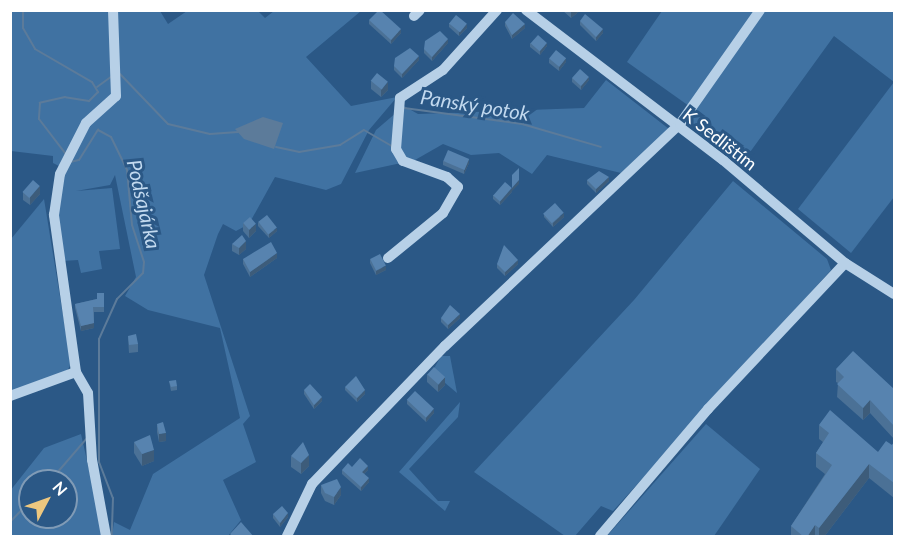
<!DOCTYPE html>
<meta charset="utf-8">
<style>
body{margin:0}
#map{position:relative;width:905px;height:547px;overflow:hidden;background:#2b5886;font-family:Lato,sans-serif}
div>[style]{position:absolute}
.green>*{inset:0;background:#4072a2}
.water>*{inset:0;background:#5c7b9a}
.stream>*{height:2px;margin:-1px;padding:0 1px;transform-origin:1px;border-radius:1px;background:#5c7b9a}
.minor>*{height:10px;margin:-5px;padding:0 5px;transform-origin:5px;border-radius:5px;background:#b7d0e7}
.wall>*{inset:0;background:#4b7196}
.shaded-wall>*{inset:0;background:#3d5c7a}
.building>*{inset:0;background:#5783af;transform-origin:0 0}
span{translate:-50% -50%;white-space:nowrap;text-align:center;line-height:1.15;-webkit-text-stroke:6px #2b5886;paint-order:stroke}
.street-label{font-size:18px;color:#fff}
.water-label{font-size:20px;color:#c2d9ef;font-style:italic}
.frame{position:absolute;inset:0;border:12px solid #fff;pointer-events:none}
.north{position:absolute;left:18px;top:469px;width:60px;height:60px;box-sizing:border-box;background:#2b5886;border:2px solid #809bb6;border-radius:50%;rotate:49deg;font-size:16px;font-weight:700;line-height:24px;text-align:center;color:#fff}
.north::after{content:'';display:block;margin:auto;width:21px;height:27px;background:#edc77f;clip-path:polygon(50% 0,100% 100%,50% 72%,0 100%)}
</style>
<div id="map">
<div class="green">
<i style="clip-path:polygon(11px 11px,160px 11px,168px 24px,187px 11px,258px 11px,265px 18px,274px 11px,361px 11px,306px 57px,351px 106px,397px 97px,369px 130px,341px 184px,326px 190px,275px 177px,249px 224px,236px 231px,223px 224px,218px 234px,204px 275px,250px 416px,243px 424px,256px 462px,223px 480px,241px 520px,228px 536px,112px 536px,114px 522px,130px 530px,153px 474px,240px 418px,220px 328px,148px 310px,125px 296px,136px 277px,115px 175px,110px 185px,76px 191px,112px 188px,120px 249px,99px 251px,102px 269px,81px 273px,78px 260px,62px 261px,57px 220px,61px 167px,53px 163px,53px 156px,11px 151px)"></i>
<i style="clip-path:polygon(662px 11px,756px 11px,689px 106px,627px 62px)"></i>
<i style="clip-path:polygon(765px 11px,894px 11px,894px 82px,834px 36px,740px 166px,690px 126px,689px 117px)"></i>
<i style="clip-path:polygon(606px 80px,669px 129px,621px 173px,547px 155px,532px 174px,499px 153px,471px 155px,443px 144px,415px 160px,355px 173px,376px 130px,404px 106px,418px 114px,584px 108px)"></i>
<i style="clip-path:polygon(894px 82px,894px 197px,851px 253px,798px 209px)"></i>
<i style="clip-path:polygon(733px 181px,827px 259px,831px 270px,613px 511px,601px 506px,575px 536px,565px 536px,474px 472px,634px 300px)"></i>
<i style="clip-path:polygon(44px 199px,71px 364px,66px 373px,11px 392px,11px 239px)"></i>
<i style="clip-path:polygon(441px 356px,450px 356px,457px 393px,432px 372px)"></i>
<i style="clip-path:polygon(460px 402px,458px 417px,409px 469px,438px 501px,450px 501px,445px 511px,399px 472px)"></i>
<i style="clip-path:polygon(706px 424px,760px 469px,714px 536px,607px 536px)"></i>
<i style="clip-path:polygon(evenodd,81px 434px,104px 536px,11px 536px,10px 491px,44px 448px,81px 434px,30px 481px,66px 481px,66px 517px,30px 517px,30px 481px)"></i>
</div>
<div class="water">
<i style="clip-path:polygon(263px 117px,283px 123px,274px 149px,244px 139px,235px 129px)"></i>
</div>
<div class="stream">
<i style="left:23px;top:10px;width:18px;rotate:90deg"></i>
<i style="left:23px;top:28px;width:24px;rotate:60deg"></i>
<i style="left:35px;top:49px;width:66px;rotate:30.1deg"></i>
<i style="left:92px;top:82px;width:12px;rotate:59deg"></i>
<i style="left:98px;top:92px;width:13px;rotate:135deg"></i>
<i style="left:89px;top:101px;width:24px;rotate:-171deg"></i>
<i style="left:65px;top:97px;width:26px;rotate:167deg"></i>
<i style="left:40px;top:103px;width:16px;rotate:94deg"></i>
<i style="left:39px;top:119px;width:43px;rotate:52.6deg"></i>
<i style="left:120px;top:74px;width:69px;rotate:46.2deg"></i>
<i style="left:168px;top:124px;width:43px;rotate:13.4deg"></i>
<i style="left:210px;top:134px;width:28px;rotate:-4deg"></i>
<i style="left:97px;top:87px;width:17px;rotate:-36deg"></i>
<i style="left:404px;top:108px;width:119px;rotate:7.7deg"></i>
<i style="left:522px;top:124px;width:82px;rotate:16.2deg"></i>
<i style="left:276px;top:147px;width:24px;rotate:12deg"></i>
<i style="left:299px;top:152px;width:42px;rotate:-9.7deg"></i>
<i style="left:340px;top:145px;width:28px;rotate:-32deg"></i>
<i style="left:364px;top:130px;width:32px;rotate:30deg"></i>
<i style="left:70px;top:162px;width:9px;rotate:-13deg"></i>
<i style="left:79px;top:160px;width:36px;rotate:-58deg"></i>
<i style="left:98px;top:130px;width:15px;rotate:28deg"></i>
<i style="left:111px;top:137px;width:37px;rotate:64deg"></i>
<i style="left:127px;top:170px;width:55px;rotate:84.8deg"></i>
<i style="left:132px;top:225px;width:39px;rotate:72deg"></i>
<i style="left:144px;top:262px;width:11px;rotate:95deg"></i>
<i style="left:143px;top:273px;width:37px;rotate:135deg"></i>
<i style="left:117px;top:299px;width:44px;rotate:114.2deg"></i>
<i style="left:99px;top:339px;width:123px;rotate:90deg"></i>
<i style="left:99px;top:462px;width:39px;rotate:69deg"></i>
<i style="left:113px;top:498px;width:38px;rotate:92deg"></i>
<i style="left:50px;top:481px;width:57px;rotate:-49.3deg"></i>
<i style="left:10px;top:522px;width:29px;rotate:-46deg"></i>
</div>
<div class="minor">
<i style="left:526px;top:10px;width:248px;rotate:37.3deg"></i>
<i style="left:723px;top:160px;width:160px;rotate:40.2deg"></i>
<i style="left:845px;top:263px;width:58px;rotate:32.3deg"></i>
<i style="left:414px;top:16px;width:8px;rotate:-45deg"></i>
<i style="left:388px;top:258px;width:71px;rotate:-39.3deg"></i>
<i style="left:443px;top:213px;width:30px;rotate:-60deg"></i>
<i style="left:458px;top:187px;width:15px;rotate:-138deg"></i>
<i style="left:447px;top:177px;width:47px;rotate:-160deg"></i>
<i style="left:403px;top:161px;width:14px;rotate:-120deg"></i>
<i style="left:396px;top:149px;width:51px;rotate:-85.5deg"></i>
<i style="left:400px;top:98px;width:51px;rotate:-33.1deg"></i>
<i style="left:443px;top:70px;width:81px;rotate:-48deg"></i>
<i style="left:10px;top:396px;width:70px;rotate:-20deg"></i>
<i style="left:106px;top:536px;width:77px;rotate:-100.4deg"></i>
<i style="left:92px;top:460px;width:67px;rotate:-93.4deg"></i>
<i style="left:88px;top:393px;width:24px;rotate:-120deg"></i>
<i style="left:76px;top:372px;width:159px;rotate:-98deg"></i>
<i style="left:54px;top:215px;width:41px;rotate:-81.7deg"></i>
<i style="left:60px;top:174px;width:57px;rotate:-63deg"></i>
<i style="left:86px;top:123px;width:40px;rotate:-42deg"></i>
<i style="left:116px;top:96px;width:86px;rotate:-92deg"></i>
<i style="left:287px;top:536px;width:58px;rotate:-64.3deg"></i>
<i style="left:312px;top:484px;width:192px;rotate:-46.1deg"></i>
<i style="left:445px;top:346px;width:323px;rotate:-43.4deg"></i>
<i style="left:680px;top:124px;width:139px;rotate:-54.9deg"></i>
<i style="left:600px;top:536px;width:167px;rotate:-49.6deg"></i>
<i style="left:708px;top:409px;width:200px;rotate:-46.8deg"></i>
</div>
<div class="wall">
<i style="clip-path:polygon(562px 10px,581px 10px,571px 18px)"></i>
<i style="clip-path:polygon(369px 20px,401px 33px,391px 44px,369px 24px)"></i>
<i style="clip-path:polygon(580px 21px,603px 33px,596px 41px,580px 25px)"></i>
<i style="clip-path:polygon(505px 22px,525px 28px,512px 39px,505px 26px)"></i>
<i style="clip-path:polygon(449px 23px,467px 28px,459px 36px,449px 27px)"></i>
<i style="clip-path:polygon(448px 43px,432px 61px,424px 53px,424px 49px)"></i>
<i style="clip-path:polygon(530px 43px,547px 46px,540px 55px,530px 47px)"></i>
<i style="clip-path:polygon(549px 59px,566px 62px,559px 71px,549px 63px)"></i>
<i style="clip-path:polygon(419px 60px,402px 78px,394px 70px,394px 66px)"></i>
<i style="clip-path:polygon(572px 78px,589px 80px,581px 90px,572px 82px)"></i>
<i style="clip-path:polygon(371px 81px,388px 90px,381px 97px,371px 89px)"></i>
<i style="clip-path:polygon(443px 161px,469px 163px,464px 174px,443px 165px)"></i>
<i style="clip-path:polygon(587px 180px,609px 181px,596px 193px,587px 184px)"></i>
<i style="clip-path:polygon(23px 192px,40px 194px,30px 205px,23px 200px)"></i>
<i style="clip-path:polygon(512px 192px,500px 205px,493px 199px,493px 195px)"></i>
<i style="clip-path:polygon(544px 214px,564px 217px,553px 227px,544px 217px)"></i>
<i style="clip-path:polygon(258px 222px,277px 231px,269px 238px,258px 226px)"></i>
<i style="clip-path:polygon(243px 223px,256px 231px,249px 238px,243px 231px)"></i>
<i style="clip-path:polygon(232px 244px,246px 249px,239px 255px,232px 251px)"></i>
<i style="clip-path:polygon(277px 258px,250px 277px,243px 264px,243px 259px)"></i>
<i style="clip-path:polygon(370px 259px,386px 270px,376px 275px,370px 263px)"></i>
<i style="clip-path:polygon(497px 264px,518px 264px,505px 276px,497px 268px)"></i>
<i style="clip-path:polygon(104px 293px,104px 312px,94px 312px,94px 328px,81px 331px,75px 308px,75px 304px,97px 299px)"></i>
<i style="clip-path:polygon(441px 318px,460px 318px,448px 329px,441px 322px)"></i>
<i style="clip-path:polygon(128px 336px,138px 344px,138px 352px,129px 353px)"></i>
<i style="clip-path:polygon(836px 369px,894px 389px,894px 439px,870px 413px,863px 420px,837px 397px,838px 383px,836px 382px)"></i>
<i style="clip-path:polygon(427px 374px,445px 385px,438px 392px,427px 382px)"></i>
<i style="clip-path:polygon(169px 381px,177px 386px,177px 390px,171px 391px)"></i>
<i style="clip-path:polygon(345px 387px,365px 394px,357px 402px,345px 390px)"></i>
<i style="clip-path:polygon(304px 390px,322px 401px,314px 409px,304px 394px)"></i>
<i style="clip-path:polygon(407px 400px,434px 413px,426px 422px,407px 404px)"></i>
<i style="clip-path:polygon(157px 424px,166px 441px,159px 442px,157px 432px)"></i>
<i style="clip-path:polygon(819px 425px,878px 452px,892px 445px,894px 442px,894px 498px,869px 478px,824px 537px,791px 537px,791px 526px,825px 474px,816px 467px,816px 453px,823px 442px,819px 439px)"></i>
<i style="clip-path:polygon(134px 442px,154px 461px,142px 466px,134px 453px)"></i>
<i style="clip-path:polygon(291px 456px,309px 466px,301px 474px,291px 467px)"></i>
<i style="clip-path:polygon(352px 467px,368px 470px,364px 474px,369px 482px,361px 491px,342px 474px,342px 470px)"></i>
<i style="clip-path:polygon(321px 485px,341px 495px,334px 505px,325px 501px,321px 493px)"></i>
<i style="clip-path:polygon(273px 514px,288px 517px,280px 527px,273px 518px)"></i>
</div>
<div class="shaded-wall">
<i style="clip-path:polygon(573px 10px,581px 10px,571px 18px,571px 12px)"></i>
<i style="clip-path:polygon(467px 24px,467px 28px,459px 36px,459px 32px)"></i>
<i style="clip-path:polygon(525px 24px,525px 28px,512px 39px,512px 35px)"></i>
<i style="clip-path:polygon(401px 29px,401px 33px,391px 44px,391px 40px)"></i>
<i style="clip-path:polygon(603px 29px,603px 33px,596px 41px,596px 37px)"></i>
<i style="clip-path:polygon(448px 39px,448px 43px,432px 61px,432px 57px)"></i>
<i style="clip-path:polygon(547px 43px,547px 46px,540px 55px,540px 51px)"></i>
<i style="clip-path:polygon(419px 56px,419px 60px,402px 78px,402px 74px)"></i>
<i style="clip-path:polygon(566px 58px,566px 62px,559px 71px,559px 67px)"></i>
<i style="clip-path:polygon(589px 77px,589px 80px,581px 90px,581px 86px)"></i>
<i style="clip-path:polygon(388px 82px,388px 90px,381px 97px,381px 90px)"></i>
<i style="clip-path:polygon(469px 159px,469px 163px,464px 174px,464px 170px)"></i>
<i style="clip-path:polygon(609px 177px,609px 181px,596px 193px,596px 189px)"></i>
<i style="clip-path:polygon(519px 180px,519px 184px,512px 191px,512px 188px)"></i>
<i style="clip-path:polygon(40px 186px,40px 194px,30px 205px,30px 197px)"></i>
<i style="clip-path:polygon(512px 188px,512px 192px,500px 205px,500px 201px)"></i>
<i style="clip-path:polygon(564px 213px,564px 217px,553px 227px,553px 223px)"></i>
<i style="clip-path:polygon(256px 224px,256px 231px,249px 238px,249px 230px)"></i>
<i style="clip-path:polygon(277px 228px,277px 231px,269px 238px,269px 234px)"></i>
<i style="clip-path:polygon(246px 241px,246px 249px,239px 255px,239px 248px)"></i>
<i style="clip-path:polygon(277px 253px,277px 258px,250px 277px,250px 272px)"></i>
<i style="clip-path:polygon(518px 260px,518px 264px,505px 276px,505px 272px)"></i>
<i style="clip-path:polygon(386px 266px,386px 270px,376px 275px,376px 271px)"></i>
<i style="clip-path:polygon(460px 314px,460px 318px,448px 329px,448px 325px)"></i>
<i style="clip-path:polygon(94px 323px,94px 328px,81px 331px,81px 326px)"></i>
<i style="clip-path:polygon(445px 377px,445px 385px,438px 392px,438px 385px)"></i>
<i style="clip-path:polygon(365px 390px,365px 394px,357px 402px,357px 398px)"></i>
<i style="clip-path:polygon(322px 397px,322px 401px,314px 409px,314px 405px)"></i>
<i style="clip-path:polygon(870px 400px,870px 413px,863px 420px,863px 408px)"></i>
<i style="clip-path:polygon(434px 409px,434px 413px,426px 422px,426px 418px)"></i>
<i style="clip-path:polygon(166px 433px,166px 441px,159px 442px,159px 434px)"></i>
<i style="clip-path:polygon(154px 450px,154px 461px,142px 466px,142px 454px)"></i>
<i style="clip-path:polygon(309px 455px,309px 466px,301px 474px,301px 463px)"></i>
<i style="clip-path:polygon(869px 464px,869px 478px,824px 537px,819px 537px,819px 528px)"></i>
<i style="clip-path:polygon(368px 466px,368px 470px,362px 476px,362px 472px)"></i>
<i style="clip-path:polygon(369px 478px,369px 482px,361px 491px,361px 487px)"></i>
<i style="clip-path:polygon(341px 487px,341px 495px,334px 505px,334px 497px)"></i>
<i style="clip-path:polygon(288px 513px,288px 517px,280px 527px,280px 523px)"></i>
<i style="clip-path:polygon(815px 525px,815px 537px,807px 537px)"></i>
</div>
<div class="building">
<i style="clip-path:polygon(379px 10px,380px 10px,401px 29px,391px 40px,369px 20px)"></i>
<i style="clip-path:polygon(513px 13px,525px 24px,512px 35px,505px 22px)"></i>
<i style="clip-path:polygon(585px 14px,603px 29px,596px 37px,580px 21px)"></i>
<i style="left:456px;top:15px;width:14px;height:11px;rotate:39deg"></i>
<i style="clip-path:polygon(440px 31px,448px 39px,432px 57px,424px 49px,425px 41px)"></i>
<i style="left:538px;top:35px;width:12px;height:11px;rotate:42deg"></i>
<i style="clip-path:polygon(410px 48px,419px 56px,402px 74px,394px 66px,395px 58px)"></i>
<i style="left:556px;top:50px;width:13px;height:11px;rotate:39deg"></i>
<i style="left:580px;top:69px;width:12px;height:12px;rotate:42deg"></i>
<i style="left:377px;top:73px;width:14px;height:10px;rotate:39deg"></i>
<i style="left:448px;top:150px;width:23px;height:12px;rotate:23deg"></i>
<i style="clip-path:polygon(519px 168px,519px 180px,512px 188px,512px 175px)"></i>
<i style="left:10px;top:171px;width:2px;height:23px"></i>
<i style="clip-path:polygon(599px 171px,609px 177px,596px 189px,587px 180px)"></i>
<i style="left:33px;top:180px;width:9px;height:16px;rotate:41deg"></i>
<i style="left:505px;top:182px;width:9px;height:18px;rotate:41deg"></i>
<i style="left:555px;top:203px;width:13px;height:16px;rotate:48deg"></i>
<i style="left:267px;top:215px;width:16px;height:11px;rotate:52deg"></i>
<i style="left:250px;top:217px;width:9px;height:9px;rotate:49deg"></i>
<i style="clip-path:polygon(242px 235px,246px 241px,239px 248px,232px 244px)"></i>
<i style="clip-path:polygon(271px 242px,277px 253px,250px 272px,243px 259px)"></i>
<i style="clip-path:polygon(504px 245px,518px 260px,505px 272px,497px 264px)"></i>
<i style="left:380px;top:254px;width:13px;height:11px;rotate:63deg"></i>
<i style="clip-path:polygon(97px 293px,104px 293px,104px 307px,93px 307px,94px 323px,81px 326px,75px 304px,97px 299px)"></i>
<i style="clip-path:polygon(450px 305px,460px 314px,448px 325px,441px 318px)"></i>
<i style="clip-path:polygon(136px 334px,138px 344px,129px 345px,128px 336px)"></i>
<i style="clip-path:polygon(853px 351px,894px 389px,894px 426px,870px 400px,863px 408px,837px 384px,844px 377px,836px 369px)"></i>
<i style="left:434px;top:367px;width:15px;height:10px;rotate:42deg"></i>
<i style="clip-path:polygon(356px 376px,365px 390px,357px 398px,345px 387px)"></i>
<i style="clip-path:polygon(176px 380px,177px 386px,171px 387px,169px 381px)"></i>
<i style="clip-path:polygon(310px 384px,322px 397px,314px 405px,304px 390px)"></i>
<i style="left:415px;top:391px;width:26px;height:12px;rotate:43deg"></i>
<i style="clip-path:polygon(830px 410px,878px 452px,886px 441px,892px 445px,894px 442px,894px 483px,869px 464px,819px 528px,815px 525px,807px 537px,804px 537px,791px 526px,832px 465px,816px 453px,829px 433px,819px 425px)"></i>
<i style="clip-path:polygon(163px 422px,166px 433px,159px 434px,157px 424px)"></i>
<i style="clip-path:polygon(150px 435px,154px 450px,142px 454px,134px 442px)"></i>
<i style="clip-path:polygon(303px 442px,309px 455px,301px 463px,291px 456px)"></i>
<i style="clip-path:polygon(360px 458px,368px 466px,362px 472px,369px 478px,361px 487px,342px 470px,348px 463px,352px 467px)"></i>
<i style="clip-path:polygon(337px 479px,341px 487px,334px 497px,325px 493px,321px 485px)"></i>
<i style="clip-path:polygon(282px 506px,288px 513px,280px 523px,273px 514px)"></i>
<i style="clip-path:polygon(241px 522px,254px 537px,233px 537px,230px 534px)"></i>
</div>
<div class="street-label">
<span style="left:720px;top:139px;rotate:38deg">K Sedlištím</span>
</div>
<div class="water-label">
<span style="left:475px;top:105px;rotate:9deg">Panský potok</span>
<span style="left:144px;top:204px;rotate:77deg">Podšajárka</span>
</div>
<div class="frame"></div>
<div class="north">N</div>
</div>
